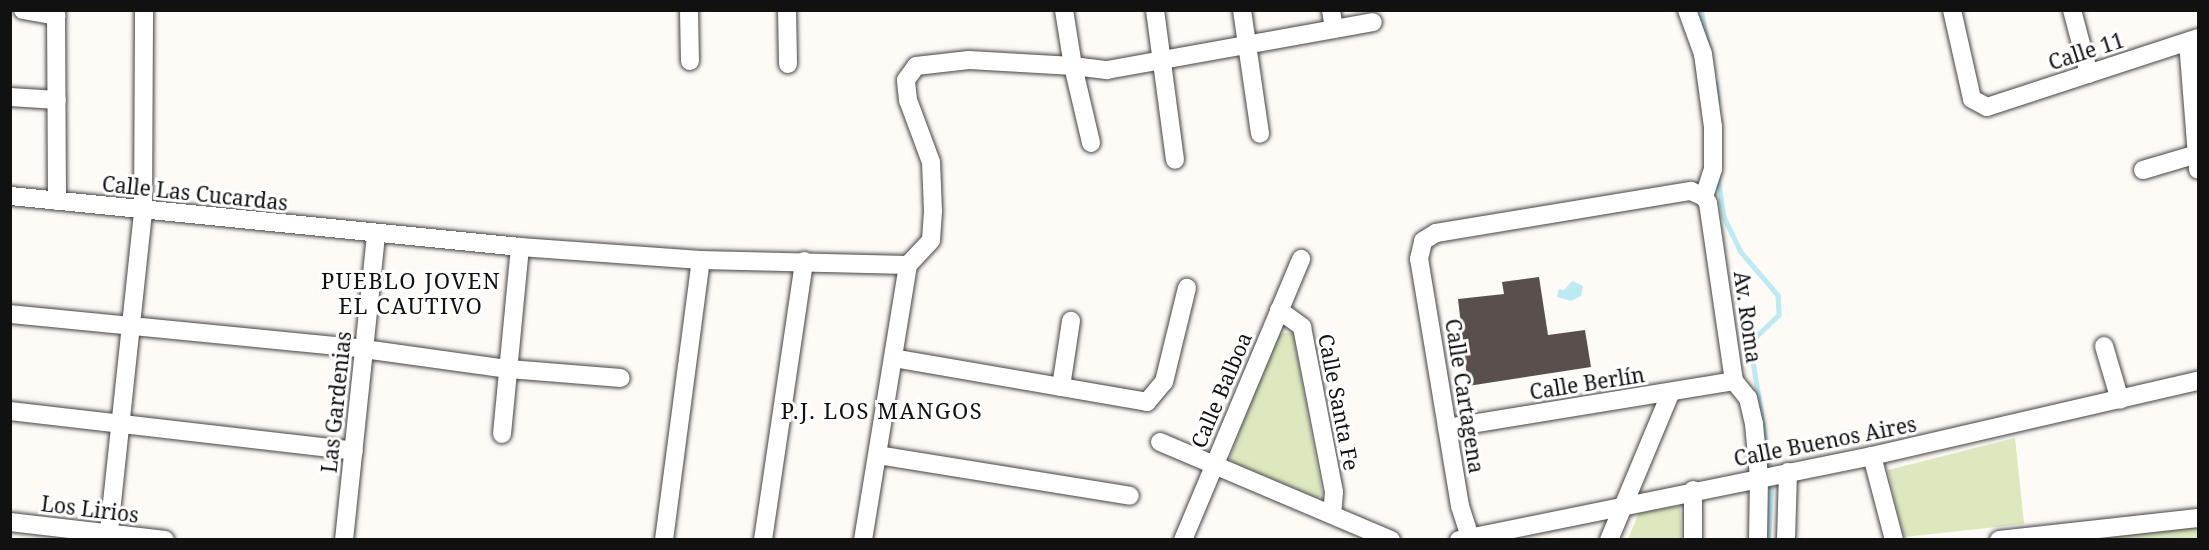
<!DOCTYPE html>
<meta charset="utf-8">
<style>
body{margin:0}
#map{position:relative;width:2209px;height:550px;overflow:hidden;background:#fefaf5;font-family:"Noto Serif",serif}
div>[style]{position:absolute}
.green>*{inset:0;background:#dde8bf}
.water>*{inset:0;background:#bceaf3}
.stream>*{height:4.5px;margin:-2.25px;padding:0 2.25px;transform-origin:2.25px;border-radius:2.25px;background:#bceaf3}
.building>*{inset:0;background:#594f4d}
.roads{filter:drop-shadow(0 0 2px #444) drop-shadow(0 0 2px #444)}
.minor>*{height:18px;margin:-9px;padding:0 9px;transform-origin:9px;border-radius:9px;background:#fff}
span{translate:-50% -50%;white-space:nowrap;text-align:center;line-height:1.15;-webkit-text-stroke:6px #fff;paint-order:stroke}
.street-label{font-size:21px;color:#111}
.neighbourhood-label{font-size:22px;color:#111;letter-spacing:1.5px}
.frame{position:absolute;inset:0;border:12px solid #111;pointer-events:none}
</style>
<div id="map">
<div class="green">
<i style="clip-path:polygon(1276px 333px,1293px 333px,1322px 493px,1318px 498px,1232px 462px,1230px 457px)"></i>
<i style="clip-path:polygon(2015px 438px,2024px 524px,1904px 537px,1888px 470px)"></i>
<i style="clip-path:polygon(1680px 506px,1681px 539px,1628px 539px,1639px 513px)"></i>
<i style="clip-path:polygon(2198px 527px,2198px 539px,2102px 540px,2102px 536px)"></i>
</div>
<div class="water">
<i style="clip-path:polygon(1572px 281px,1583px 286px,1581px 296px,1571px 301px,1557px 297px,1559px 289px,1564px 290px)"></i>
</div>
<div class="stream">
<i style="left:1701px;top:10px;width:34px;rotate:78deg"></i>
<i style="left:1716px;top:84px;width:18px;rotate:84deg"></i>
<i style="left:1718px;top:176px;width:41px;rotate:81.7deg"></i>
<i style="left:1724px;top:217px;width:39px;rotate:64deg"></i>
<i style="left:1741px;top:252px;width:57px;rotate:49.3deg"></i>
<i style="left:1778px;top:295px;width:20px;rotate:87deg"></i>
<i style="left:1779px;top:315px;width:40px;rotate:136deg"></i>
<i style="left:1750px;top:343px;width:125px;rotate:80.8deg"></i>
<i style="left:1768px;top:540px;width:52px;rotate:-86.7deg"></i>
</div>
<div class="building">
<i style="clip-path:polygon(1539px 277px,1548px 335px,1585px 330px,1591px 367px,1468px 386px,1458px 299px,1504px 294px,1502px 282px)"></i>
</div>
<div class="roads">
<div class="minor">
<i style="left:23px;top:10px;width:34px;rotate:10deg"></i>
<i style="left:56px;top:10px;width:191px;rotate:89.7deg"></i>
<i style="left:689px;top:10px;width:51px;rotate:88.9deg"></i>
<i style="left:787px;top:10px;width:54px;rotate:88.9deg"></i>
<i style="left:1064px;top:10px;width:57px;rotate:80.9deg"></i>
<i style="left:1073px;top:66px;width:79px;rotate:76.8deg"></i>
<i style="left:1155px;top:10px;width:151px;rotate:82.4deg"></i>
<i style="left:1242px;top:10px;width:125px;rotate:81.7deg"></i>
<i style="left:1331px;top:10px;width:19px;rotate:81deg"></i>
<i style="left:1687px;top:10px;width:47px;rotate:70deg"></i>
<i style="left:1703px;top:54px;width:74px;rotate:82.2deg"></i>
<i style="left:1713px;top:127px;width:42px;rotate:90deg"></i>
<i style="left:1713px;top:169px;width:29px;rotate:108deg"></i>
<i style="left:1952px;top:10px;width:91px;rotate:77.3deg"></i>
<i style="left:1972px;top:99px;width:17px;rotate:28deg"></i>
<i style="left:1987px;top:107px;width:222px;rotate:-18.1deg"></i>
<i style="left:2072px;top:10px;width:66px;rotate:75.1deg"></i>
<i style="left:2188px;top:42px;width:128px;rotate:85.5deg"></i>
<i style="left:10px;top:97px;width:47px;rotate:3.7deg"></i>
<i style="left:2143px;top:170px;width:56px;rotate:-16.5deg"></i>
<i style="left:10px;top:196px;width:513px;rotate:5.71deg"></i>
<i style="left:520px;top:247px;width:181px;rotate:4.1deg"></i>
<i style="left:701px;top:260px;width:207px;rotate:1.4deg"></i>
<i style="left:908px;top:265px;width:34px;rotate:-47deg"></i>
<i style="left:931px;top:240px;width:29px;rotate:-86deg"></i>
<i style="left:933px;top:211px;width:49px;rotate:-92.3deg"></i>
<i style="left:931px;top:162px;width:66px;rotate:-110.4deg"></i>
<i style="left:908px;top:100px;width:20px;rotate:-96deg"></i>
<i style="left:906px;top:80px;width:17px;rotate:-54deg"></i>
<i style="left:916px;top:66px;width:53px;rotate:-6.5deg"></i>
<i style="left:969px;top:60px;width:104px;rotate:3.3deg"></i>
<i style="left:1073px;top:66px;width:34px;rotate:7deg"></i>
<i style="left:1107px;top:70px;width:270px;rotate:-10.2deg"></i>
<i style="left:1279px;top:310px;width:29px;rotate:36deg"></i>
<i style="left:1302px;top:327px;width:168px;rotate:79deg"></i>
<i style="left:1334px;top:492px;width:22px;rotate:95deg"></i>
<i style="left:10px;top:314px;width:356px;rotate:5.6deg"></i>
<i style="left:364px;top:349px;width:146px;rotate:7.9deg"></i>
<i style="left:509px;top:369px;width:112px;rotate:4.6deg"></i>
<i style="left:2104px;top:346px;width:56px;rotate:73.5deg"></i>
<i style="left:893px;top:358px;width:258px;rotate:9.8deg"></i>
<i style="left:1147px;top:402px;width:26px;rotate:-50deg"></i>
<i style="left:1164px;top:382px;width:97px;rotate:-76.3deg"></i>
<i style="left:1061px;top:387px;width:67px;rotate:-81.4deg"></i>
<i style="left:10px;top:411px;width:346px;rotate:6.6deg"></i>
<i style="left:1447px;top:428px;width:291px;rotate:-9.3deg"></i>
<i style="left:502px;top:434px;width:188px;rotate:-84.5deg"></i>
<i style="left:1160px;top:442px;width:251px;rotate:23deg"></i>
<i style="left:878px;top:455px;width:255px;rotate:9.2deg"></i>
<i style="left:1872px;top:456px;width:87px;rotate:75.3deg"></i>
<i style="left:10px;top:522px;width:156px;rotate:6.6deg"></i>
<i style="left:108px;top:540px;width:331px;rotate:-83.9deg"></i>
<i style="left:143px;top:211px;width:201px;rotate:-89.7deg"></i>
<i style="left:344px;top:540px;width:308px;rotate:-84deg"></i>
<i style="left:664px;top:540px;width:282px;rotate:-82.5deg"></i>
<i style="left:763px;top:540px;width:282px;rotate:-81.6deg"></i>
<i style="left:863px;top:540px;width:279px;rotate:-80.7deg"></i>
<i style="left:1183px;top:540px;width:305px;rotate:-67.2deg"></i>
<i style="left:1459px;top:540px;width:421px;rotate:-11.5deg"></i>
<i style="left:1872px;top:456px;width:335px;rotate:-13deg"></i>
<i style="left:1471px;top:540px;width:36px;rotate:-108deg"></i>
<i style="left:1460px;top:506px;width:250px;rotate:-99.4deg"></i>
<i style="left:1419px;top:259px;width:18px;rotate:-77deg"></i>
<i style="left:1423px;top:241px;width:15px;rotate:-32deg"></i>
<i style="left:1436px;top:233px;width:258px;rotate:-9.4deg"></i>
<i style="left:1691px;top:191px;width:14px;rotate:25deg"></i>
<i style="left:1704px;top:197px;width:7px;rotate:56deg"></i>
<i style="left:1708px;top:203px;width:180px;rotate:81.7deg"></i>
<i style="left:1734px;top:381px;width:22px;rotate:51deg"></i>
<i style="left:1748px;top:398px;width:27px;rotate:77deg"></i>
<i style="left:1754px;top:424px;width:53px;rotate:84.6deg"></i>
<i style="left:1759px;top:477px;width:63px;rotate:90.9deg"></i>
<i style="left:1609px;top:540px;width:160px;rotate:-67.3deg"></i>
<i style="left:1693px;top:540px;width:50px;rotate:-90deg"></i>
<i style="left:1786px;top:540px;width:68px;rotate:-88.3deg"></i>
<i style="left:1999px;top:540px;width:200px;rotate:-6.3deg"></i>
</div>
</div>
<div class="street-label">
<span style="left:2086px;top:51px;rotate:-18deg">Calle 11</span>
<span style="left:195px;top:193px;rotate:6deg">Calle Las Cucardas</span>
<span style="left:1748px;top:317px;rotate:82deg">Av. Roma</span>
<span style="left:1587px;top:383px;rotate:-9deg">Calle Berlín</span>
<span style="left:1221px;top:390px;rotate:-67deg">Calle Balboa</span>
<span style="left:1465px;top:396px;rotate:81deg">Calle Cartagena</span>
<span style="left:336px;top:402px;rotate:-84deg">Las Gardenias</span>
<span style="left:1339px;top:402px;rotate:79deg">Calle Santa Fe</span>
<span style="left:1825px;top:441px;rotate:-11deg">Calle Buenos Aires</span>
<span style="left:90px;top:509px;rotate:7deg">Los Lirios</span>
</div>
<div class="neighbourhood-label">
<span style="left:411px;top:293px">PUEBLO JOVEN<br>EL CAUTIVO</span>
<span style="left:882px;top:411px">P.J. LOS MANGOS</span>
</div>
<div class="frame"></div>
</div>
